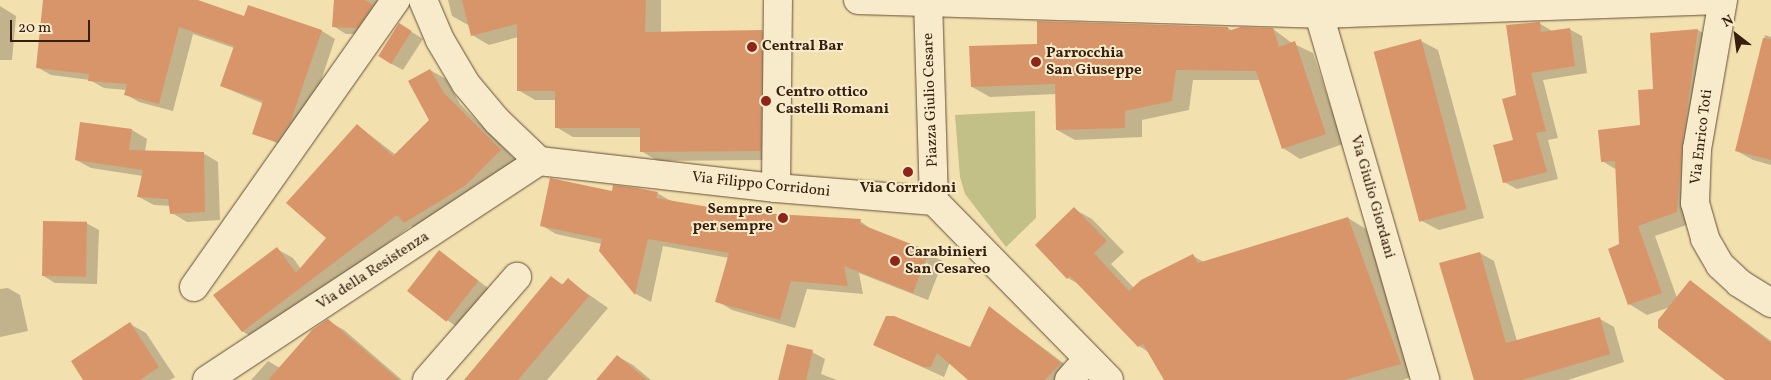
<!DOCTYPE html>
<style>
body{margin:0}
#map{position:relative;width:1771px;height:380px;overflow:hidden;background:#f3e0af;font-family:Vollkorn,serif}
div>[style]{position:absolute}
.green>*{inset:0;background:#c2c086}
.shadow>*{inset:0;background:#0003;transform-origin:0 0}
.building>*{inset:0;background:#d9956a;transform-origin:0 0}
.roads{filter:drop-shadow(0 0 1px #654f36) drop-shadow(0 0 1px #654f36)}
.minor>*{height:28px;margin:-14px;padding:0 14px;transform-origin:14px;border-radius:14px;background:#f7ebcb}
.dots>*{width:14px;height:14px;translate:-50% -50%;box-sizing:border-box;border:2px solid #f7ebcb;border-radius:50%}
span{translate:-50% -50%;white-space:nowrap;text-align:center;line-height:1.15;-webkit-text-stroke:4px #f7ebcb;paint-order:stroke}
.poi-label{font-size:15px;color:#361f0e;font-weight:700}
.left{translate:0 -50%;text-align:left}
.right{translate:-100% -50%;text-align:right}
.street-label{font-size:15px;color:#361f0e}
.north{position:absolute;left:1711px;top:10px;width:50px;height:50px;-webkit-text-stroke:4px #f7ebcb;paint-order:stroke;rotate:330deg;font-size:14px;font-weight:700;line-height:20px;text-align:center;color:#361f0e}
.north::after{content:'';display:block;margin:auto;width:18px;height:22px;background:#361f0e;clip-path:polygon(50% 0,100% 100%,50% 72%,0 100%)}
.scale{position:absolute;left:10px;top:20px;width:80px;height:22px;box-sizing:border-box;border:2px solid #361f0e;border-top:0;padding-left:6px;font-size:15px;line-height:18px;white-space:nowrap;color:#361f0e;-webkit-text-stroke:4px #f7ebcb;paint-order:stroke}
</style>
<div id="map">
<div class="green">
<i style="clip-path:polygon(1035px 111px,1036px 218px,1006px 247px,965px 194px,960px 177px,955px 115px)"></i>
</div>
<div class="shadow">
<i style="clip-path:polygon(44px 0,181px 0,245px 17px,322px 31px,335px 39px,304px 131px,291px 149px,254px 133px,264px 104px,221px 86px,234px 48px,193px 34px,173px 111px,139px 102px,125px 94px,126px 90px,104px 88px,90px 80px,51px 75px,37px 67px)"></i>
<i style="clip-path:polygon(335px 0,389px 0,370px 34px,346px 34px,333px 26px)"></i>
<i style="clip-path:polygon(448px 0,661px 0,661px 33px,762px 31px,779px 41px,777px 160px,658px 161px,641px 151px,641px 137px,573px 137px,556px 127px,556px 100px,535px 100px,518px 90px,518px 37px,489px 45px,472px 35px,470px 26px,452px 16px)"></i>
<i style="clip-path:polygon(0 6px,16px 16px,12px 60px,0 60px)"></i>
<i style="clip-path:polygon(1038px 22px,1228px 28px,1233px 31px,1273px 29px,1292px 43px,1313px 53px,1343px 144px,1300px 159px,1283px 148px,1260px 80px,1193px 80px,1189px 110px,1142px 120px,1142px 137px,1075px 140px,1057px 130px,1056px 94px,990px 97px,972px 87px,1038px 45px)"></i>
<i style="clip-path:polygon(1539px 23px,1552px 31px,1569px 29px,1582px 36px,1587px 73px,1543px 80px,1558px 138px,1548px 140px,1558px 179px,1517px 189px,1504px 182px,1515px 141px,1518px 96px)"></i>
<i style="clip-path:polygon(399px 24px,423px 39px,403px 70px,390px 63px)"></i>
<i style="clip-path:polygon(1698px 30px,1716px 40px,1695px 222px,1655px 236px,1677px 298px,1690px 281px,1771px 341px,1771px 380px,1727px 380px,1670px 307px,1647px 315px,1629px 304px,1621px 245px,1617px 170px,1602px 161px,1642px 126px,1654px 90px,1652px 34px)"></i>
<i style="clip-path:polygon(1765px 35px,1771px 37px,1771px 165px,1753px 160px,1737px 151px)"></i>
<i style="clip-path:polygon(1421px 41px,1438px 50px,1484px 218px,1439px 230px,1422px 221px)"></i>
<i style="clip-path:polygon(430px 70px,446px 79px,460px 104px,516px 160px,421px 232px,411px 226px,258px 341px,242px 331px,277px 249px,293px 258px,301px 269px,327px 238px,357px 125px,396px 155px,431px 121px)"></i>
<i style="clip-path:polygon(132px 130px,147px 139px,145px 152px,203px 153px,218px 162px,220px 220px,187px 222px,172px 213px,171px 206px,154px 205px,139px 197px,143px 176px,91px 168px,76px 160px)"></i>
<i style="clip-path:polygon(613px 193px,657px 193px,671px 201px,738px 213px,860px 221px,875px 232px,943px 261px,928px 300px,859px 273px,863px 294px,807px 289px,795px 328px,732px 310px,717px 301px,729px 258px,663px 246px,651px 302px,636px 294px,601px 251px,602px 244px,556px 234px,541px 225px)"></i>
<i style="clip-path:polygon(1074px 209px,1092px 219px,1124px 252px,1111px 264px,1134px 288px,1193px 256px,1204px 262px,1348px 218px,1366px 229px,1418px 374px,1403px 380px,1166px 380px,1150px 353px,1139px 346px,1080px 285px,1068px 278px)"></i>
<i style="clip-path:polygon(86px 223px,99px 230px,97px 284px,55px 283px,42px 275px)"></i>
<i style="left:439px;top:251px;width:64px;height:50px;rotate:37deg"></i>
<i style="clip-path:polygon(1480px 253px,1494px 261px,1517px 341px,1600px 319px,1614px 327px,1624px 362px,1568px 380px,1475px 380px)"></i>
<i style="clip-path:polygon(552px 278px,564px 285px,568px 280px,608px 308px,547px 380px,465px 380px)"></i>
<i style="clip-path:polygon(8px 288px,20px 295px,28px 331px,0 337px,0 289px)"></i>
<i style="clip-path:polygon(990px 308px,1074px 371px,1070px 380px,970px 380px,950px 362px,944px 377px,874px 345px,971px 349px)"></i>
<i style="clip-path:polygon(328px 321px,344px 330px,402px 380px,251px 380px,268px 361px,280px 368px)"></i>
<i style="clip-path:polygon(130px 324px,146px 333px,175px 377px,170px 380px,85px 380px)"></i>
<i style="clip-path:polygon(812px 352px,825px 359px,821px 374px,837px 380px,780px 380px)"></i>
<i style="clip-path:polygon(617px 356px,633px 365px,651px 380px,598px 380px)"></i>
</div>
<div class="building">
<i style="clip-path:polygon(43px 0,198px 0,244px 16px,248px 5px,322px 30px,290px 123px,276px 142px,252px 134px,263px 101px,220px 86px,234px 46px,179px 27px,159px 104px,124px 95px,127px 84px,88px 81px,89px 74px,36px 68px)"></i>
<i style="clip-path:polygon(334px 0,365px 0,373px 5px,358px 28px,332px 27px)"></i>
<i style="clip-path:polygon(462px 0,646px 0,645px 32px,762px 30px,761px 151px,640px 152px,640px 128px,555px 128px,555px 91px,517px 91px,517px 24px,471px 36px)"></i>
<i style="clip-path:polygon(1037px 21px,1228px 27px,1228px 31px,1241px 27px,1273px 28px,1279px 47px,1295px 41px,1326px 134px,1282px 149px,1256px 71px,1176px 70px,1172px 101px,1125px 111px,1125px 128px,1056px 130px,1055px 84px,971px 87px,969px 46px,1037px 44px)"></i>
<i style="clip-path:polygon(1540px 22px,1541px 32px,1570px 28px,1575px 66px,1531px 73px,1546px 131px,1536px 133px,1547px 172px,1503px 183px,1493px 145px,1513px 140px,1502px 99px,1516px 95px,1506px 25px)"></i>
<i style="left:399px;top:23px;width:15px;height:39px;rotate:32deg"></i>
<i style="clip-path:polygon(1698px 29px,1682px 146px,1677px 212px,1638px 226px,1662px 293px,1628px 305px,1608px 249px,1619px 244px,1615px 161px,1601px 162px,1598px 130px,1640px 125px,1638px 90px,1653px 89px,1650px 33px)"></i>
<i style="clip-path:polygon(1763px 38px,1771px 39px,1771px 160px,1735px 151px)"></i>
<i style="left:1421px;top:39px;width:176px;height:49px;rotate:75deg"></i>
<i style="clip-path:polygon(430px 69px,444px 93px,501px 150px,466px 185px,404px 223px,397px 215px,242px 332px,213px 295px,277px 247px,296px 273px,326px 238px,286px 203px,357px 124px,393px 156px,429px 120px,408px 81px)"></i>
<i style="clip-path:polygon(80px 122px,132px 129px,129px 150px,204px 152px,205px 212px,170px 214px,168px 199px,137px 197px,143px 170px,75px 160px)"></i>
<i style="clip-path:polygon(550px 178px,612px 191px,613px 185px,637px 188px,658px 192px,656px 198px,738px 212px,861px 219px,860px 224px,929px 251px,913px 293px,844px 266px,848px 286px,791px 281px,780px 320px,715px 302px,729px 253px,648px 239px,635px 295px,599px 251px,602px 239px,540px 226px)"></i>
<i style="clip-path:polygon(1074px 207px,1107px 241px,1094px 253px,1129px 291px,1141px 280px,1193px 254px,1198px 263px,1348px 217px,1401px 364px,1344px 380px,1164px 380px,1143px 344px,1138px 347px,1070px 276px,1067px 279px,1035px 245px)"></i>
<i style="left:43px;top:221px;width:44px;height:55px;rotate:1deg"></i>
<i style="left:439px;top:250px;width:50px;height:52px;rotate:38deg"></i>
<i style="clip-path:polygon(1480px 252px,1506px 343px,1600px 317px,1610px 354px,1522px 380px,1474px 380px,1439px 263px)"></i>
<i style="clip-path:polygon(551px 276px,562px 285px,568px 278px,589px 296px,518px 380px,464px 380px)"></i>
<i style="clip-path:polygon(1690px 280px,1771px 343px,1771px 380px,1725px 380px,1658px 328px,1658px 320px)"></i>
<i style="clip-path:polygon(989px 306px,1061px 363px,1045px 380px,968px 380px,937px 353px,931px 367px,923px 367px,873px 345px,886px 316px,894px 316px,970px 347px)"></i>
<i style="clip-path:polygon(328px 319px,399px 380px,268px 380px,312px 330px)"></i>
<i style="clip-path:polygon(130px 322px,159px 367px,140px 380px,83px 380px,71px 361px)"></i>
<i style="clip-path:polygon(787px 344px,813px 350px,806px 380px,778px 380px)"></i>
<i style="clip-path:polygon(617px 355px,647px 380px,596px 380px)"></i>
</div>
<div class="roads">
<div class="minor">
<i style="left:423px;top:0;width:43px;rotate:67deg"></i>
<i style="left:440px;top:40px;width:51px;rotate:59.4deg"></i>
<i style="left:466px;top:84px;width:48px;rotate:50deg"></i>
<i style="left:497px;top:121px;width:58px;rotate:43.6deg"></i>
<i style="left:539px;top:161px;width:239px;rotate:6.5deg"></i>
<i style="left:776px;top:188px;width:159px;rotate:4.7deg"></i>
<i style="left:934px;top:201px;width:250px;rotate:45.6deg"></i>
<i style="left:858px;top:0;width:461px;rotate:1.7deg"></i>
<i style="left:1319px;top:14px;width:402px;rotate:-2deg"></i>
<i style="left:928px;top:0;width:201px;rotate:88.3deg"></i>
<i style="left:1723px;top:0;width:151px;rotate:99.9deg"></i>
<i style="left:1697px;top:149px;width:54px;rotate:92.1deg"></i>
<i style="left:1695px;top:203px;width:37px;rotate:74deg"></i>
<i style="left:1705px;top:239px;width:30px;rotate:60deg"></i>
<i style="left:1720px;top:265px;width:26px;rotate:43deg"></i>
<i style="left:1739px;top:283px;width:38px;rotate:32deg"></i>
<i style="left:1319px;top:14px;width:381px;rotate:73.8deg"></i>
<i style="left:776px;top:188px;width:188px;rotate:-89.4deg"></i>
<i style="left:194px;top:287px;width:351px;rotate:-54.9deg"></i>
<i style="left:207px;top:380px;width:398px;rotate:-33.4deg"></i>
<i style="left:427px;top:380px;width:137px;rotate:-48.9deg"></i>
<i style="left:1069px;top:380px;width:27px;rotate:-48deg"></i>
</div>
</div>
<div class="dots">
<i style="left:752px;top:47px;background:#8f2418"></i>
<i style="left:1036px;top:62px;background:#8f2418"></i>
<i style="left:766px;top:101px;background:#8f2418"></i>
<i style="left:908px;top:172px;background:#8f2418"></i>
<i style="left:783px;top:218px;background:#8f2418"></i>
<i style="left:895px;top:261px;background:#8f2418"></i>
</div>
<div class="poi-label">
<span class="left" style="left:762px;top:47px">Central Bar</span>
<span class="left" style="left:1046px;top:62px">Parrocchia<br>San Giuseppe</span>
<span class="left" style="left:776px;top:101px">Centro ottico<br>Castelli Romani</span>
<span style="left:908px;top:189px">Via Corridoni</span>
<span class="right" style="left:773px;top:218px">Sempre e<br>per sempre</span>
<span class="left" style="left:905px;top:261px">Carabinieri<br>San Cesareo</span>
</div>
<div class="street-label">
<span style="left:931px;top:100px;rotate:-92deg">Piazza Giulio Cesare</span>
<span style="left:1702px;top:137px;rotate:-83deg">Via Enrico Toti</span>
<span style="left:761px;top:185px;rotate:6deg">Via Filippo Corridoni</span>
<span style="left:1372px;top:197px;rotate:74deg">Via Giulio Giordani</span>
<span style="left:373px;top:271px;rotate:-33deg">Via della Resistenza</span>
</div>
<div class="north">N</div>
<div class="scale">20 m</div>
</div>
